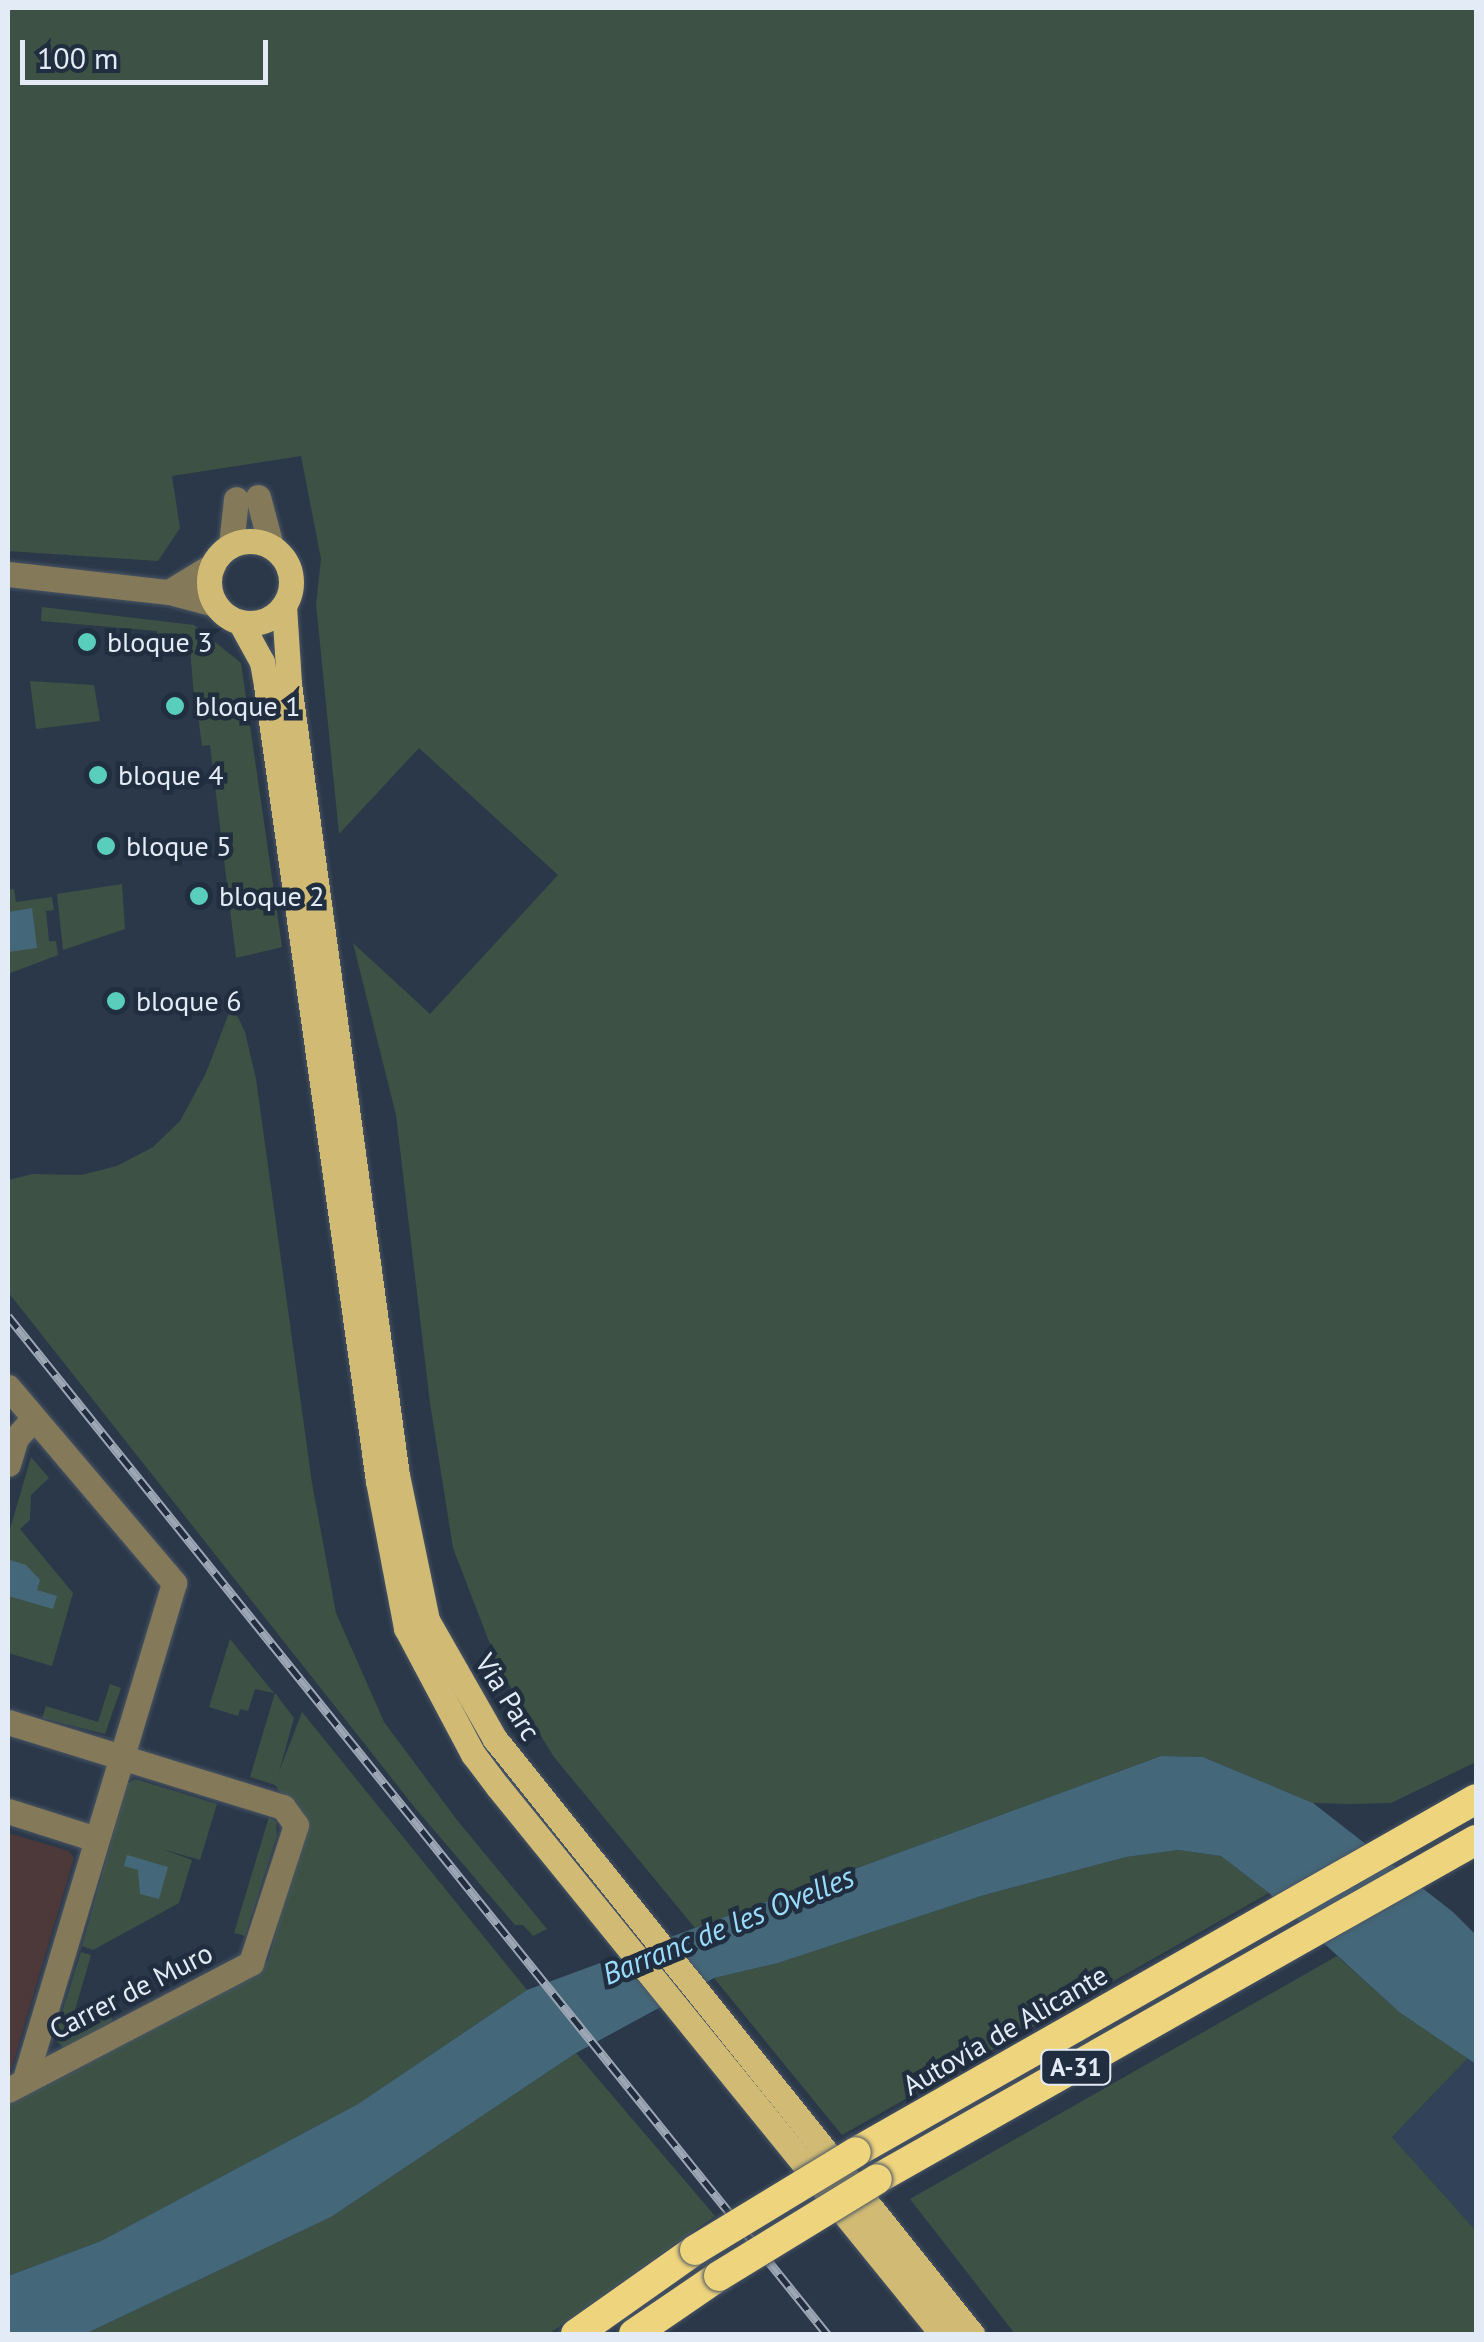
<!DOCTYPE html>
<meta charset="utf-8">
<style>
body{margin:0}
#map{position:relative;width:1484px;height:2342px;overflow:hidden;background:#2b3849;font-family:"PT Sans",sans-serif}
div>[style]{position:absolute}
.built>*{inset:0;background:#324259}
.education>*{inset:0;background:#4d383a}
.green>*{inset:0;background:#3d5244}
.water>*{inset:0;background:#446879}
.roads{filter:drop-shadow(0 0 2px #485565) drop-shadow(0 0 2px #485565)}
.minor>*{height:25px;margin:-12.5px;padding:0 12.5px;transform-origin:12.5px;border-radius:12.5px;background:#847958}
.major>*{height:25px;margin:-12.5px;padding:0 12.5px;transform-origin:12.5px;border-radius:12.5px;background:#d1bb74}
.major>.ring{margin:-12.5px;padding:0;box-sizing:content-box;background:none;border:25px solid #d1bb74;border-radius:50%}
.highway>*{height:30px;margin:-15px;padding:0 15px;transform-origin:15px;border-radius:15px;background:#efd47e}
.rail>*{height:9px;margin-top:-4.5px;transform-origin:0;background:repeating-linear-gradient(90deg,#212e3f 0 15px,#9da6b4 0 30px);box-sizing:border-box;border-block:2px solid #9da6b4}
.bridges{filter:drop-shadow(0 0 2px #485565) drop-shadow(0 0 2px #485565)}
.highway-bridge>*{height:30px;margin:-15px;padding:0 15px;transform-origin:15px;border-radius:15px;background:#efd47e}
.dots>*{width:28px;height:28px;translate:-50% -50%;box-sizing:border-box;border:5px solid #212e3f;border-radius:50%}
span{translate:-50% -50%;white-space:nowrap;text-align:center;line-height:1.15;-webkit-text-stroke:9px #212e3f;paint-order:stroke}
.shield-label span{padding:2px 8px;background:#212e3f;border:2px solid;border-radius:8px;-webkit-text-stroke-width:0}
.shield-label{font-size:25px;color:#e3ebf6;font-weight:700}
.poi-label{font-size:28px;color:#e3ebf6}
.left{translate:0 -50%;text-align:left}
.street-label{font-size:28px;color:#e3ebf6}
.water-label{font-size:30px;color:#9adcfc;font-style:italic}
.frame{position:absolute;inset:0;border:10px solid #e3ebf6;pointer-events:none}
.scale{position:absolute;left:20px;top:40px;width:248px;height:45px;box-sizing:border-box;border:5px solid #e3ebf6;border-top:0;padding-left:12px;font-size:30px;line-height:35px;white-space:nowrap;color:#e3ebf6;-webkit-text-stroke:8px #212e3f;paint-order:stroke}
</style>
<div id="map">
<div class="built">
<i style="clip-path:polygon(1468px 2058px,1476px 2064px,1476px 2231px,1392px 2137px)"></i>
</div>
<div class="education">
<i style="clip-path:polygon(8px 1833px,69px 1851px,74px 1858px,8px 2080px)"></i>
</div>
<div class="green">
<i style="clip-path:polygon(8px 8px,1476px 8px,1476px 1762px,1391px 1803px,1351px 1804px,1313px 1803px,1203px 1757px,1161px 1756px,695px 1928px,554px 1757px,500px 1670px,453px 1548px,430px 1403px,396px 1115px,353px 943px,430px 1014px,558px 875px,419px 748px,339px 834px,316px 604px,321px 559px,301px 456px,172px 476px,180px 528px,158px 561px,8px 551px)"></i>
<i style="clip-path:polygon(42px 607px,194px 625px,241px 663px,282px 947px,236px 958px,210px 745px,202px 746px,197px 708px,205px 706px,203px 696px,194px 697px,189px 635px,183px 634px,181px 651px,156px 654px,157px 631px,41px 621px)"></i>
<i style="clip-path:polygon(30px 681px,94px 685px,100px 721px,36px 729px)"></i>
<i style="clip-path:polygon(122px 884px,125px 929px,63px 950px,57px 894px)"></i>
<i style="clip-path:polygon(14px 889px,16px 902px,52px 897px,54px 910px,46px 911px,49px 941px,56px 941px,58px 955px,8px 974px,8px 890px)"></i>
<i style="clip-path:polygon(232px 1005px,245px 1032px,256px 1079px,312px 1483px,336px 1613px,384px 1722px,457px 1820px,547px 1929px,533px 1936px,523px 1925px,515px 1925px,416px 1809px,8px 1292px,8px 1180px,33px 1174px,81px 1175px,117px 1166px,153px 1147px,180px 1121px,206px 1073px)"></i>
<i style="clip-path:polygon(31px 1457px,49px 1478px,31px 1495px,30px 1520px,20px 1529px,73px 1593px,52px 1666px,8px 1653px,8px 1536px)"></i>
<i style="clip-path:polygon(230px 1639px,274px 1693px,255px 1689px,248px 1711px,240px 1709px,238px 1716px,209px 1707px)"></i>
<i style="clip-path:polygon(110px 1684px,121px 1688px,105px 1734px,42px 1718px,46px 1706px,98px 1722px)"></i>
<i style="clip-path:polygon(275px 1693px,294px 1718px,279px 1772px,302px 1712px,527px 1990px,358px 2104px,101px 2241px,8px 2276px,8px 2104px,268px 1961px,304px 1828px,275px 1785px,250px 1777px)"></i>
<i style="clip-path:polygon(135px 1779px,217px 1804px,200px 1860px,162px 1849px,192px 1860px,179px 1903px,93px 1950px,82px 1946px,127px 1784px)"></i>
<i style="clip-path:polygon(269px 1817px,276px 1822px,277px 1835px,245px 1936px,234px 1933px)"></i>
<i style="clip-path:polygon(1178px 1850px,1221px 1856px,1269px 1893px,842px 2135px,714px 1978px,778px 1963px,981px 1896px,1126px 1857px)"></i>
<i style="clip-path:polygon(81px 1952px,91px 1955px,75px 2010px,80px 2018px,105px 2006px,113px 2021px,64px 2048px,54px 2038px)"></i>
<i style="clip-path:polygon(1337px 1956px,1399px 2012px,1468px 2058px,1392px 2137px,1476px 2231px,1476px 2334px,1015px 2334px,910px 2199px)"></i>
<i style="clip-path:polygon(576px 2053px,715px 2216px,549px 2334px,85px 2334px,331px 2217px)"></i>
</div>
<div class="water">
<i style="clip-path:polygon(32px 908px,37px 948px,8px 952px,8px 912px)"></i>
<i style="clip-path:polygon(10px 1560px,26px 1565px,40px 1580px,37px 1590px,57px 1596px,53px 1609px,8px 1596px)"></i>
<i style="clip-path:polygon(1161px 1756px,1203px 1757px,1313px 1803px,1453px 1912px,1476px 1935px,1476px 2064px,1399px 2012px,1269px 1893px,1221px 1856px,1178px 1850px,1126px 1857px,981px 1896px,778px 1963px,714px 1978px,576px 2053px,331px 2217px,85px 2334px,8px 2334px,8px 2276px,101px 2241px,358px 2104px,527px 1990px)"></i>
<i style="clip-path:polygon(127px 1855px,168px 1867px,159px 1899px,140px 1894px,138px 1870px,124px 1866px)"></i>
</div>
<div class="roads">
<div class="minor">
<i style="left:258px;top:497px;width:51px;rotate:75.1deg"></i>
<i style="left:231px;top:545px;width:46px;rotate:-83.8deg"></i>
<i style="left:8px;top:574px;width:162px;rotate:6.4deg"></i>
<i style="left:169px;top:592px;width:48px;rotate:14.6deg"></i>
<i style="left:169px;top:592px;width:52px;rotate:-31.5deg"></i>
<i style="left:8px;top:1387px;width:257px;rotate:49.7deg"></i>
<i style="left:174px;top:1583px;width:518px;rotate:106.72deg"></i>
<i style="left:8px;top:1464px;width:27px;rotate:-73deg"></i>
<i style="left:16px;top:1438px;width:25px;rotate:-48deg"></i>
<i style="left:8px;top:1722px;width:288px;rotate:17.2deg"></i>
<i style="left:283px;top:1807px;width:22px;rotate:54deg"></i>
<i style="left:296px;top:1825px;width:145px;rotate:108.1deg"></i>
<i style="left:251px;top:1963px;width:274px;rotate:152.4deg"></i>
<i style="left:8px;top:1811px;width:92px;rotate:17.7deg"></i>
</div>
<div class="major">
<i class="ring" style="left:209px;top:541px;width:57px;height:57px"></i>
<i style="left:284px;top:606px;width:78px;rotate:86.3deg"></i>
<i style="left:289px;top:684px;width:798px;rotate:82.23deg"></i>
<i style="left:397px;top:1475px;width:148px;rotate:78.3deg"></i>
<i style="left:427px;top:1620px;width:137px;rotate:60.3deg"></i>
<i style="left:495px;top:1739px;width:763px;rotate:51.28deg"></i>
<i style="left:240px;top:622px;width:46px;rotate:61.2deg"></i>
<i style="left:262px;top:662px;width:23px;rotate:80deg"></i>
<i style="left:266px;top:685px;width:804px;rotate:81.99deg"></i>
<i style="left:378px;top:1481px;width:150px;rotate:79.2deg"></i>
<i style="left:406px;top:1628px;width:143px;rotate:62deg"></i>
<i style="left:473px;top:1754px;width:41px;rotate:52.9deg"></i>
<i style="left:498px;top:1787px;width:705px;rotate:50.93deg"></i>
</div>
<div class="highway">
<i style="left:856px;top:2152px;width:713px;rotate:-29.66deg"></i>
<i style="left:877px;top:2179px;width:688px;rotate:-29.51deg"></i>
<i style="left:576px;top:2334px;width:146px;rotate:-35.2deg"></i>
<i style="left:634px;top:2334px;width:103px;rotate:-34.3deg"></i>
</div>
</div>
<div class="rail">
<i style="left:8px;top:1316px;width:1307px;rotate:51.18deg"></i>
</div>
<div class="bridges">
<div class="highway-bridge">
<i style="left:695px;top:2250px;width:188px;rotate:-31.3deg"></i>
<i style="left:719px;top:2276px;width:185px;rotate:-31.5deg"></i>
</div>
</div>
<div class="dots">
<i style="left:87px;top:642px;background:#5acebd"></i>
<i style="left:175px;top:706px;background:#5acebd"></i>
<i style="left:98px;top:775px;background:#5acebd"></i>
<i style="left:106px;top:846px;background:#5acebd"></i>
<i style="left:199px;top:896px;background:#5acebd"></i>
<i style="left:116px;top:1001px;background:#5acebd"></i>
</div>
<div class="shield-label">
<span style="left:1076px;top:2067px">A-31</span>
</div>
<div class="poi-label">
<span class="left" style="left:107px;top:642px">bloque 3</span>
<span class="left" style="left:195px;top:706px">bloque 1</span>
<span class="left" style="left:118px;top:775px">bloque 4</span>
<span class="left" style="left:126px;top:846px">bloque 5</span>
<span class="left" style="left:219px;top:896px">bloque 2</span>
<span class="left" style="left:136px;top:1001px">bloque 6</span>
</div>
<div class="street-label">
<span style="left:508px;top:1697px;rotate:58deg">Via Parc</span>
<span style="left:131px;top:1991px;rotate:-27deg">Carrer de Muro</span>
<span style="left:1005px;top:2030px;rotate:-30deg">Autovía de Alicante</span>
</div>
<div class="water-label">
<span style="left:728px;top:1925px;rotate:-22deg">Barranc de les Ovelles</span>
</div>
<div class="frame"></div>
<div class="scale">100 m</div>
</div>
